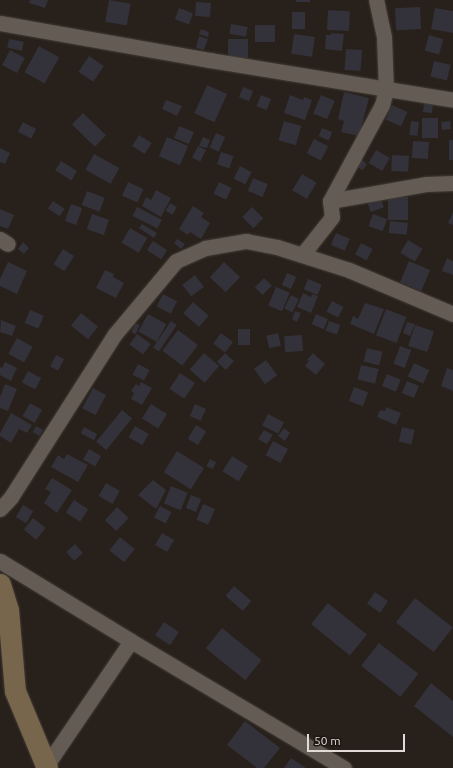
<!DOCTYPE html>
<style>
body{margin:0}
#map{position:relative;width:453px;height:768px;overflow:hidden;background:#28201a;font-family:Ubuntu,sans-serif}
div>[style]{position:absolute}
.building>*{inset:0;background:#333139;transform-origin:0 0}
.roads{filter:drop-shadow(0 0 1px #423c37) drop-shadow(0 0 1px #423c37)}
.street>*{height:15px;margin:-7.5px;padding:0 7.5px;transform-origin:7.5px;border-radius:7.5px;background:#645c54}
.secondary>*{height:21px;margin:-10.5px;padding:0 10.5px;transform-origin:10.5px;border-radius:10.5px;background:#77664c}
span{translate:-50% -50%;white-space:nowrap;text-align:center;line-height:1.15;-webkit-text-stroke:3px #1e1711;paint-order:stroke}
.scale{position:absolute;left:307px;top:734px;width:98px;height:18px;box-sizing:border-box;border:2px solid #e0dbd7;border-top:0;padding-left:5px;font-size:12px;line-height:14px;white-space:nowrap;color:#e0dbd7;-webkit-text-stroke:3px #1e1711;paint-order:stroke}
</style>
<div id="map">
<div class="building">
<i style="clip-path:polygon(30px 0,48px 0,45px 8px,29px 3px)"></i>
<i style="left:109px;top:0;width:22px;height:22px;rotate:10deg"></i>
<i style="left:296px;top:0;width:14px;height:2px"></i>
<i style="left:196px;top:2px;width:15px;height:14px;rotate:4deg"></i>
<i style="left:420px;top:7px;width:22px;height:25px;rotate:87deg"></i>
<i style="left:179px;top:8px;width:15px;height:12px;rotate:20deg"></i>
<i style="clip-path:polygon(435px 8px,453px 11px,453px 33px,431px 29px)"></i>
<i style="left:328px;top:10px;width:22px;height:20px;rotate:3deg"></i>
<i style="left:292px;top:12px;width:13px;height:17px"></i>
<i style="left:231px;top:24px;width:17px;height:10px;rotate:10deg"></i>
<i style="left:255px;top:25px;width:20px;height:17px"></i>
<i style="clip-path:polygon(201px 29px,209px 32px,208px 37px,199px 34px)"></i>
<i style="clip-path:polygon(331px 33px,344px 34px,342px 51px,325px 49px,326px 35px,331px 35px)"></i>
<i style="left:294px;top:34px;width:21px;height:20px;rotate:8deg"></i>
<i style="left:429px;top:35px;width:15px;height:16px;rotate:16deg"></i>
<i style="clip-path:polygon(199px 36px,208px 39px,204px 50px,196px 48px)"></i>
<i style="left:9px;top:39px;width:15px;height:9px;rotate:11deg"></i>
<i style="left:228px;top:39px;width:20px;height:19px"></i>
<i style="left:39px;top:46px;width:23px;height:30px;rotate:29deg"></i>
<i style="left:346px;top:49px;width:16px;height:21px;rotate:4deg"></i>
<i style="left:10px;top:50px;width:17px;height:17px;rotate:28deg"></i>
<i style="left:89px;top:56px;width:18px;height:19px;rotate:34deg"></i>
<i style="left:434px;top:61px;width:17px;height:16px;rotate:13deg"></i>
<i style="left:207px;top:85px;width:22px;height:31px;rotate:24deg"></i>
<i style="left:243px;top:87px;width:11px;height:11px;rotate:22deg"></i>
<i style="clip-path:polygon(344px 92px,369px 98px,359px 136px,341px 132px,344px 121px,338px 119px)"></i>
<i style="left:261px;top:95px;width:11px;height:12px;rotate:22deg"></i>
<i style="clip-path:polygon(290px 95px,303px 100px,304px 97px,312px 100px,305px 120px,284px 113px)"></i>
<i style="left:321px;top:95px;width:15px;height:20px;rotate:23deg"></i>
<i style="clip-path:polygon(166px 100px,182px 106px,177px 116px,162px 109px)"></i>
<i style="left:424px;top:103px;width:9px;height:9px;rotate:6deg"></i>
<i style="left:392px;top:105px;width:17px;height:16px;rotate:24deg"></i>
<i style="left:83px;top:113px;width:32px;height:16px;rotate:44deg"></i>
<i style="left:422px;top:118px;width:16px;height:20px"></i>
<i style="left:284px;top:121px;width:18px;height:20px;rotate:16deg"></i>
<i style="left:411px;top:121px;width:8px;height:14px;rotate:7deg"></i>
<i style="left:450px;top:121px;width:8px;height:9px;rotate:83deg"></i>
<i style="left:23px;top:122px;width:15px;height:11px;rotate:28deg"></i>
<i style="left:179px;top:126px;width:16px;height:13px;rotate:22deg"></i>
<i style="left:322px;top:128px;width:11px;height:9px;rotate:22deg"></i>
<i style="left:216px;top:133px;width:10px;height:16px;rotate:24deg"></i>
<i style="left:139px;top:135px;width:15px;height:13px;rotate:32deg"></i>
<i style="left:167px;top:137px;width:23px;height:21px;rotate:23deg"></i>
<i style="clip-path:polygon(203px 137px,210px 140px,207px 148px,199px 146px)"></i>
<i style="left:314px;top:139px;width:16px;height:16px;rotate:27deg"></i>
<i style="left:449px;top:140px;width:4px;height:20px"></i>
<i style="left:413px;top:141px;width:16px;height:17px;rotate:4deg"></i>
<i style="left:198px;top:146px;width:9px;height:13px;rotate:27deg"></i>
<i style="clip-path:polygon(0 148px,10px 153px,5px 164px,0 162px)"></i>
<i style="left:376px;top:150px;width:16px;height:15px;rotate:30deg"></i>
<i style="left:221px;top:152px;width:13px;height:13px;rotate:18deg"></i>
<i style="left:94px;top:154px;width:29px;height:18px;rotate:29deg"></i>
<i style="left:392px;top:155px;width:17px;height:16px;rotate:3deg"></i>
<i style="left:361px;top:159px;width:8px;height:8px;rotate:40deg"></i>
<i style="left:61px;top:161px;width:19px;height:11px;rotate:32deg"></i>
<i style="left:240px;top:166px;width:13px;height:14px;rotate:27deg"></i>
<i style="left:302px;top:174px;width:17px;height:19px;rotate:31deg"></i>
<i style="left:253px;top:178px;width:16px;height:14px;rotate:22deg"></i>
<i style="left:128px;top:182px;width:17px;height:15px;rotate:24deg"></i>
<i style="left:219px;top:182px;width:14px;height:13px;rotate:25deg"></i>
<i style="clip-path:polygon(156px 190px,171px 198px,161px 217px,142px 206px,146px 197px,151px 200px)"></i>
<i style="left:87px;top:191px;width:19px;height:15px;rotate:21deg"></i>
<i style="left:388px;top:197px;width:20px;height:23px"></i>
<i style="left:381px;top:199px;width:9px;height:14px;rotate:72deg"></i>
<i style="left:53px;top:201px;width:14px;height:9px;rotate:34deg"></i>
<i style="left:170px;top:203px;width:8px;height:9px;rotate:30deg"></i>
<i style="left:71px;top:204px;width:12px;height:18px;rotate:20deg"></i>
<i style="clip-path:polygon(193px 206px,204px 213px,201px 217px,210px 223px,201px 239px,190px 232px,188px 235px,179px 229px)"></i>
<i style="left:137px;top:207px;width:28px;height:10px;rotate:27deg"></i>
<i style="left:252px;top:207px;width:16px;height:14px;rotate:45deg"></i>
<i style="clip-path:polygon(0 209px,14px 215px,8px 229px,0 226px)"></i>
<i style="clip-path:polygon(453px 212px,453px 225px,448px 223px)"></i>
<i style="left:92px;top:214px;width:18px;height:16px;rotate:19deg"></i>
<i style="left:373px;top:214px;width:15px;height:13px;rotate:20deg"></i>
<i style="left:390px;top:221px;width:18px;height:12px;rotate:6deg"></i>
<i style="clip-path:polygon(142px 224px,157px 233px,154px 238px,139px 228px)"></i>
<i style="left:130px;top:228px;width:20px;height:17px;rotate:30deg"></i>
<i style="left:336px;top:233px;width:15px;height:13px;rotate:23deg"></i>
<i style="clip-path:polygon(177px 239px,185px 244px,181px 249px,174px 243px)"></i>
<i style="left:408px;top:240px;width:17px;height:15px;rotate:31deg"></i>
<i style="left:153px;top:241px;width:17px;height:11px;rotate:33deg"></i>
<i style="clip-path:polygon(23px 242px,29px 248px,24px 254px,18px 249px)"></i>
<i style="left:361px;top:243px;width:13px;height:13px;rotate:27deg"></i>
<i style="left:63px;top:249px;width:13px;height:18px;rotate:32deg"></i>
<i style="clip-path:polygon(447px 258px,453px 261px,453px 275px,442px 271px)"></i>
<i style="left:409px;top:261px;width:23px;height:23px;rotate:23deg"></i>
<i style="clip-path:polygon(8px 262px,27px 271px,17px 294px,0 286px,0 279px)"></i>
<i style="left:224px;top:262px;width:22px;height:21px;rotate:43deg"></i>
<i style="clip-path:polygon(105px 270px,114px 274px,113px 277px,124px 283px,116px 298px,96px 288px)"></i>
<i style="left:287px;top:273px;width:10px;height:13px;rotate:24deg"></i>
<i style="left:195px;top:275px;width:15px;height:16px;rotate:53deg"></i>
<i style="left:264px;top:278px;width:11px;height:13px;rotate:45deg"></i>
<i style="left:308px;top:279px;width:15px;height:11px;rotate:23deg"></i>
<i style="left:276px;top:287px;width:15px;height:20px;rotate:23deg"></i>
<i style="clip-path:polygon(303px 293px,311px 297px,312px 294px,318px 296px,311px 313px,297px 307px)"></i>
<i style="left:163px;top:294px;width:16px;height:14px;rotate:27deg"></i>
<i style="left:291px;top:295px;width:9px;height:15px;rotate:27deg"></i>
<i style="left:332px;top:301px;width:13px;height:12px;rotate:27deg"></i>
<i style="left:193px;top:302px;width:21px;height:15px;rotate:41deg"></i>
<i style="clip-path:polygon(365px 303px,384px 309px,374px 334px,350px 324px,353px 316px,358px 319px)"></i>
<i style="left:386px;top:309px;width:22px;height:28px;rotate:21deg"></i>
<i style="left:30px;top:310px;width:15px;height:14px;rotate:23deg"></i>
<i style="clip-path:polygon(295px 311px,301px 313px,297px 322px,292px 319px)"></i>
<i style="left:81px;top:313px;width:22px;height:16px;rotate:39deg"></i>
<i style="left:148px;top:314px;width:21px;height:20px;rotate:29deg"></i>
<i style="left:316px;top:314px;width:13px;height:11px;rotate:23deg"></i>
<i style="clip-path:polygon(1px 320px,16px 326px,12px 336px,0 332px)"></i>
<i style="left:171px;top:321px;width:7px;height:32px;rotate:34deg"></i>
<i style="left:329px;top:321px;width:12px;height:10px;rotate:20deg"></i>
<i style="clip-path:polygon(407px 322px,415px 324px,410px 336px,403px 333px)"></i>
<i style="left:135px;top:323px;width:5px;height:10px;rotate:22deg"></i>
<i style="left:415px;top:325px;width:20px;height:22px;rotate:18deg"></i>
<i style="left:250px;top:329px;width:16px;height:12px;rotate:90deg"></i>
<i style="left:178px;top:330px;width:25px;height:26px;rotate:37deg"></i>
<i style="left:221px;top:333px;width:15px;height:13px;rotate:37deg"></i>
<i style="left:278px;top:333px;width:13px;height:12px;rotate:77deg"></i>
<i style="left:137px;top:334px;width:17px;height:13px;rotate:36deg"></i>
<i style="left:302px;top:335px;width:16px;height:18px;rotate:86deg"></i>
<i style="left:17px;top:338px;width:18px;height:18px;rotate:29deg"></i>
<i style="left:400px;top:346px;width:12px;height:19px;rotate:20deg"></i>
<i style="left:367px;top:348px;width:16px;height:14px;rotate:14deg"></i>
<i style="left:204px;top:353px;width:20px;height:22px;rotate:41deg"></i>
<i style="left:225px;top:353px;width:12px;height:12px;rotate:42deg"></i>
<i style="clip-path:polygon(313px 353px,325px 364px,316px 375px,305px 366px,309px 361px,307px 360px)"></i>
<i style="left:56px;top:355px;width:9px;height:13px;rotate:27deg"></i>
<i style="left:266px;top:360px;width:19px;height:15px;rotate:54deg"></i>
<i style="clip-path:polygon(5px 362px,17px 368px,11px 381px,0 375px,0 367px,2px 368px)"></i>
<i style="left:414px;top:363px;width:17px;height:15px;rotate:25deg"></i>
<i style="left:138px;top:364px;width:13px;height:12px;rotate:27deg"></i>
<i style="left:361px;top:365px;width:18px;height:15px;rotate:13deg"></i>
<i style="clip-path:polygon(447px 368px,453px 370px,453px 391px,441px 386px)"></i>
<i style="left:28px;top:371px;width:15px;height:13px;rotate:28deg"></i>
<i style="left:180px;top:373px;width:18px;height:19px;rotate:34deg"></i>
<i style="left:387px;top:374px;width:15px;height:13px;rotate:23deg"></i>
<i style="left:407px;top:381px;width:13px;height:13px;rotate:23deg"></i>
<i style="clip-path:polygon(141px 382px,152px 388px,142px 405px,131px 399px,134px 393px,131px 391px,136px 384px,139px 386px)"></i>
<i style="clip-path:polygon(5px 384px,17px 389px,8px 411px,0 408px,0 397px)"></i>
<i style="left:354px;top:387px;width:15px;height:15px;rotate:20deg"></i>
<i style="left:93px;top:388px;width:15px;height:23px;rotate:28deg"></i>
<i style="left:30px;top:403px;width:14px;height:15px;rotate:30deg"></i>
<i style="left:151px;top:404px;width:19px;height:17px;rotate:32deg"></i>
<i style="left:195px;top:404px;width:12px;height:13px;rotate:24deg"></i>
<i style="clip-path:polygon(386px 407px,401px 413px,396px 425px,377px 417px,380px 410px,385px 411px)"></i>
<i style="left:122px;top:410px;width:13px;height:41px;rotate:39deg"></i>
<i style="clip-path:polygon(11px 413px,32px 425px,27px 433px,19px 429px,11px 443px,0 436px,0 433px)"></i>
<i style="left:268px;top:414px;width:18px;height:13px;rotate:27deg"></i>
<i style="left:196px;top:425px;width:12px;height:16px;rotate:31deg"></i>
<i style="left:36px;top:426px;width:8px;height:7px;rotate:30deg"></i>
<i style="left:135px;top:426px;width:16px;height:13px;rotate:30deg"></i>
<i style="left:84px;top:427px;width:15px;height:7px;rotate:28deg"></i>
<i style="left:402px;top:427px;width:13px;height:15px;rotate:13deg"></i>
<i style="clip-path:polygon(284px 428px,290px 433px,285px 441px,278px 436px)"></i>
<i style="clip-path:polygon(264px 430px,273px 435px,267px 444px,258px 439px)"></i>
<i style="left:273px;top:441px;width:17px;height:16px;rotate:28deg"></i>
<i style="left:89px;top:449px;width:14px;height:12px;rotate:30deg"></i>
<i style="left:177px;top:451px;width:32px;height:25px;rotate:32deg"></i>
<i style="clip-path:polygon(67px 454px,88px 465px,78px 482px,51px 467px,58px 455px,64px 459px)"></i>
<i style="left:232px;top:456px;width:19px;height:18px;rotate:32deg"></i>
<i style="left:210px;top:459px;width:7px;height:8px;rotate:27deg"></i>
<i style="clip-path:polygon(52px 478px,72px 490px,57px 513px,44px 503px,51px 492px,45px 489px)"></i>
<i style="clip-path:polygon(153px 480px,166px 490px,156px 509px,138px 495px)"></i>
<i style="left:106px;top:483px;width:16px;height:15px;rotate:30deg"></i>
<i style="left:171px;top:486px;width:18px;height:19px;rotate:22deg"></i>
<i style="left:191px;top:495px;width:11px;height:14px;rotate:22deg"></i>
<i style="left:74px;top:500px;width:17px;height:15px;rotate:33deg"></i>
<i style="left:203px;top:504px;width:13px;height:17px;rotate:23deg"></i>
<i style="left:23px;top:505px;width:12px;height:14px;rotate:31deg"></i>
<i style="left:160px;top:506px;width:13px;height:13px;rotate:27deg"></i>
<i style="left:117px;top:507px;width:16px;height:18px;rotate:43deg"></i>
<i style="left:33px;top:518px;width:16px;height:15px;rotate:38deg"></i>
<i style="left:162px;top:533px;width:14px;height:14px;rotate:30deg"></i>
<i style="left:120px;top:537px;width:19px;height:17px;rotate:39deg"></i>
<i style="left:75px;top:544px;width:12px;height:12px;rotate:48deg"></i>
<i style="left:234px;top:586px;width:23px;height:13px;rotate:41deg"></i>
<i style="left:375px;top:592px;width:16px;height:14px;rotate:35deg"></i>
<i style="left:415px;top:598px;width:48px;height:31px;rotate:38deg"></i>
<i style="left:328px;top:603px;width:50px;height:27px;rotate:39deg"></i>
<i style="left:164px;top:622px;width:18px;height:16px;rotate:34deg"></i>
<i style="left:222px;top:628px;width:51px;height:26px;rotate:39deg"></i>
<i style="left:379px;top:643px;width:50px;height:29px;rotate:38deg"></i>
<i style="clip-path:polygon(431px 683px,453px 701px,453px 737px,414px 706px)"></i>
<i style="clip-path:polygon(245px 721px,280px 748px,264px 768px,257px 768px,227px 745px)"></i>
<i style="clip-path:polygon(291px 758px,306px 768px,284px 768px)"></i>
</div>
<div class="roads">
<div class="street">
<i style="left:0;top:23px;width:213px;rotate:10deg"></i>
<i style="left:210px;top:60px;width:246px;rotate:9.3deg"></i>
<i style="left:330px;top:201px;width:97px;rotate:-10deg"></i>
<i style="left:426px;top:184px;width:27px;rotate:-2deg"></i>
<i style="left:0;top:239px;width:9px;rotate:32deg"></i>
<i style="left:302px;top:255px;width:48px;rotate:-51.7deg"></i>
<i style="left:332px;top:217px;width:16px;rotate:-97deg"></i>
<i style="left:330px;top:201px;width:109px;rotate:-61.6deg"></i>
<i style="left:382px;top:105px;width:16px;rotate:-75deg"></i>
<i style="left:386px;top:90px;width:53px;rotate:-92.2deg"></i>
<i style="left:384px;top:37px;width:38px;rotate:-102deg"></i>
<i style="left:0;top:509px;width:16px;rotate:-47deg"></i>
<i style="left:11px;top:497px;width:193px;rotate:-57.5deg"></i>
<i style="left:115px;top:334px;width:95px;rotate:-50.1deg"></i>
<i style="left:176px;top:261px;width:32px;rotate:-24deg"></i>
<i style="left:205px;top:248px;width:42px;rotate:-9.7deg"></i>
<i style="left:246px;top:241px;width:32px;rotate:11deg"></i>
<i style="left:277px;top:247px;width:76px;rotate:17.7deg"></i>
<i style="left:349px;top:270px;width:113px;rotate:22.9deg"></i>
<i style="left:0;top:561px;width:153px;rotate:31.4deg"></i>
<i style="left:46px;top:766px;width:151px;rotate:-55.8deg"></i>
<i style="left:131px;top:641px;width:248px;rotate:30.8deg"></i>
</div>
<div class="secondary">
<i style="left:0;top:584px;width:27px;rotate:73deg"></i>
<i style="left:8px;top:610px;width:81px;rotate:85.1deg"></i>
<i style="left:15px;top:691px;width:83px;rotate:67.4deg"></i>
</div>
</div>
<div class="scale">50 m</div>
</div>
